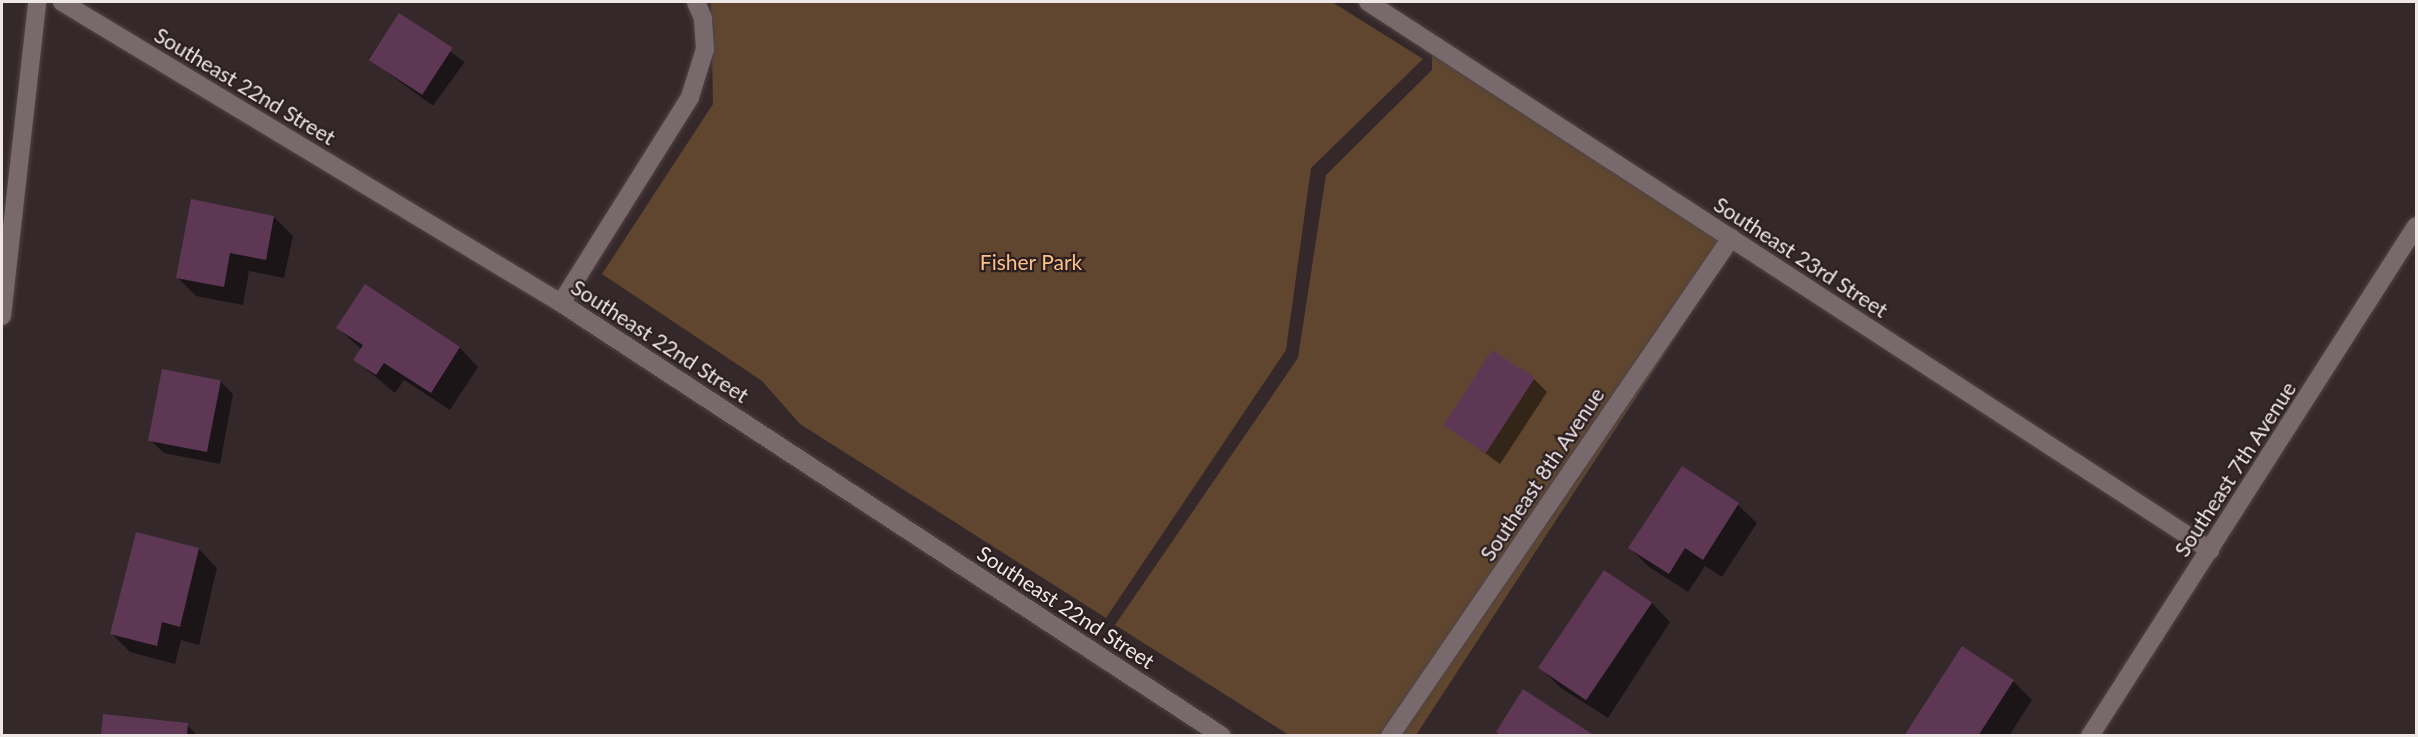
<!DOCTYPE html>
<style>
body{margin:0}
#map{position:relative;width:2418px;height:737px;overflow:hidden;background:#35282b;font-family:Lato,sans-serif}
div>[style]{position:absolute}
.green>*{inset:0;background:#60462e}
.shadow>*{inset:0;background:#0007;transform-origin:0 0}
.building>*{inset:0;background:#5e3755;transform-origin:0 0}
.roads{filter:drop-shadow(0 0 2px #4f4446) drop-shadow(0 0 2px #4f4446)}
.street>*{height:18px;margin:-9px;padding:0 9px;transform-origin:9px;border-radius:9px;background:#78696c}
.secondary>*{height:18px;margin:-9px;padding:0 9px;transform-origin:9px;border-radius:9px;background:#78696c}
span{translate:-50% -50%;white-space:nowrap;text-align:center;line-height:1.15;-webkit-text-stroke:4.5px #2b1f21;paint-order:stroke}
.street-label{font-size:21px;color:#efe6e8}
.park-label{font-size:21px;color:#fcbf85}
.frame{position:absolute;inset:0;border:3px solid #efe6e8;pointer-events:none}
</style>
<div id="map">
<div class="green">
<i style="clip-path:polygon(711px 2px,1332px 2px,1423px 59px,1311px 168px,1286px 350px,1106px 618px,800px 424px,762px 381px,602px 274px,713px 104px)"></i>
<i style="clip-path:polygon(1432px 45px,1736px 244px,1416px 735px,1289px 735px,1115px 625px,1298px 358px,1326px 175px,1432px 70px)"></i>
</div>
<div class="shadow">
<i style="left:400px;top:15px;width:80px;height:54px;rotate:36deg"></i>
<i style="clip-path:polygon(274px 217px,293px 236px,284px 278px,249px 271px,243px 305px,196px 296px,177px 277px)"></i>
<i style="clip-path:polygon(365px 286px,460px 348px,478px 367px,450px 410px,404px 380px,395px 393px,355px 360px,362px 350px,338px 328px)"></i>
<i style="clip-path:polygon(1534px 379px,1547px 392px,1500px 464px,1445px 424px)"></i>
<i style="clip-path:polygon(220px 381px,233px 394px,220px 464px,164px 453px,150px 440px)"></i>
<i style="clip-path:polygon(1682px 468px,1738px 505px,1757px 523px,1722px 577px,1705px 566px,1688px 592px,1649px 567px,1630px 548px)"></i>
<i style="clip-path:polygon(199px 549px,217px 568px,199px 645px,181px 640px,175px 664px,130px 652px,111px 633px)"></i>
<i style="clip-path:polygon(1605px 573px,1652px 603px,1670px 622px,1608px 718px,1561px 688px,1542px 669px)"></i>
<i style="clip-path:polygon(2013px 681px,2032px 700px,2009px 736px,1906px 736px)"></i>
<i style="clip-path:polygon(187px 725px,198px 736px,102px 736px)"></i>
</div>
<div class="building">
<i style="left:399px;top:13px;width:64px;height:56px;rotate:33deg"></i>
<i style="clip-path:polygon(191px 199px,274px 216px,266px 260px,230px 253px,224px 287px,176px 278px)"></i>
<i style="clip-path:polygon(365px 284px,460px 347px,431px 393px,384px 363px,376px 375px,353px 360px,363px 345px,336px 328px)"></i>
<i style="left:1492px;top:350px;width:51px;height:90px;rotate:33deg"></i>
<i style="left:162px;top:369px;width:60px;height:73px;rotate:11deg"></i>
<i style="clip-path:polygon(1682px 466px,1739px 503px,1703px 560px,1685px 548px,1669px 574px,1628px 548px)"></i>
<i style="clip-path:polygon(136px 532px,199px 548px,180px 627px,162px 622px,157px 646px,110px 634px)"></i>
<i style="left:1604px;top:570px;width:58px;height:118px;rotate:34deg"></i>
<i style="clip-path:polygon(1962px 646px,2014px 680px,1978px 736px,1904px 736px)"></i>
<i style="clip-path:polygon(1523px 689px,1595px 736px,1501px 736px,1496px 732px)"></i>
<i style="clip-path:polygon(103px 714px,188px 723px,187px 736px,101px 736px)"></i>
</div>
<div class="roads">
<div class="street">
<i style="left:62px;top:2px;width:583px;rotate:31.1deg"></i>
<i style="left:561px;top:303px;width:790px;rotate:33.23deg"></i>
<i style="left:1368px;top:2px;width:1005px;rotate:33.06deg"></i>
<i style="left:561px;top:303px;width:243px;rotate:-57.9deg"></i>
<i style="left:690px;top:97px;width:50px;rotate:-72.6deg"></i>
<i style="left:705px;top:49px;width:31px;rotate:-94deg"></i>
<i style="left:703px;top:18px;width:17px;rotate:-114deg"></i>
<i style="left:1390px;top:736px;width:604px;rotate:-55.6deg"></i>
<i style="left:2090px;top:736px;width:605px;rotate:-57.41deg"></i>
</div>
<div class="secondary">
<i style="left:2px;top:316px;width:316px;rotate:-83.6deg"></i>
</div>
</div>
<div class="street-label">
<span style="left:245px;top:86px;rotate:31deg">Southeast 22nd Street</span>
<span style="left:1801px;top:257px;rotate:33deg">Southeast 23rd Street</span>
<span style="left:660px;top:341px;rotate:33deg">Southeast 22nd Street</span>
<span style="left:2235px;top:469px;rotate:-57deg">Southeast 7th Avenue</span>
<span style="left:1542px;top:474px;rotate:-56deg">Southeast 8th Avenue</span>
<span style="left:1066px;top:607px;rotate:33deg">Southeast 22nd Street</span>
</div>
<div class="park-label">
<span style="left:1031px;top:262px">Fisher Park</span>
</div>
<div class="frame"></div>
</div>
